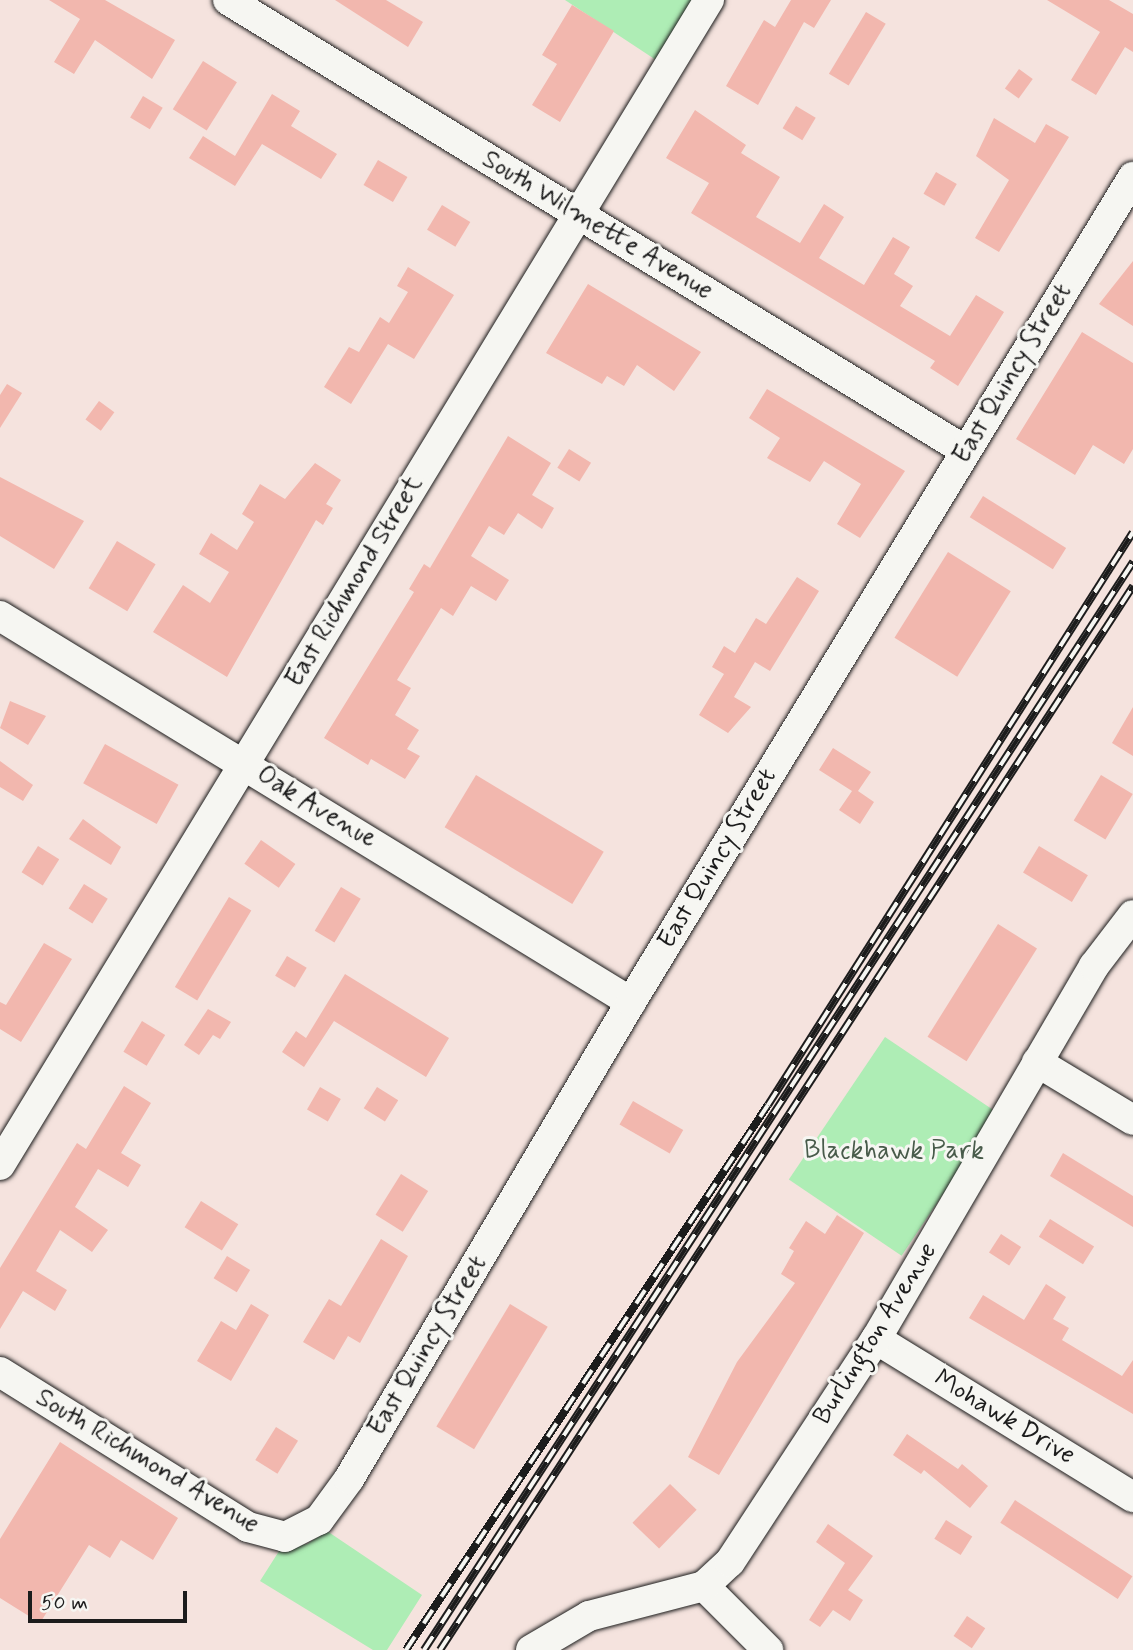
<!DOCTYPE html>
<style>
body{margin:0}
#map{position:relative;width:1133px;height:1650px;overflow:hidden;background:#f5e3de;font-family:Mynerve,sans-serif}
div>[style]{position:absolute}
.green>*{inset:0;background:#aeedb5;transform-origin:0 0}
.building>*{inset:0;background:#f2b7ae;transform-origin:0 0}
.roads{filter:drop-shadow(0 0 2px #1c1c1c) drop-shadow(0 0 2px #1c1c1c)}
.minor>*{height:30px;margin:-15px;padding:0 15px;transform-origin:15px;border-radius:15px;background:#f6f6f2}
.rail>*{height:8px;margin-top:-4px;transform-origin:0;background:repeating-linear-gradient(90deg,#f6f6f2 0 16px,#1c1c1c 0 32px);box-sizing:border-box;border-block:2px solid #1c1c1c}
span{translate:-50% -50%;white-space:nowrap;text-align:center;line-height:1.15;-webkit-text-stroke:6px #f6f6f2;paint-order:stroke}
.street-label{font-size:26px;color:#1c1c1c}
.park-label{font-size:26px;color:#485b4a}
.scale{position:absolute;left:28px;top:1591px;width:159px;height:32px;box-sizing:border-box;border:4px solid #1c1c1c;border-top:0;padding-left:9px;font-size:21px;line-height:24px;white-space:nowrap;color:#1c1c1c;-webkit-text-stroke:5px #f6f6f2;paint-order:stroke}
</style>
<div id="map">
<div class="green">
<i style="clip-path:polygon(565px 0,697px 0,659px 62px)"></i>
<i style="left:885px;top:1037px;width:136px;height:172px;rotate:34deg"></i>
<i style="clip-path:polygon(327px 1531px,422px 1595px,387px 1650px,373px 1650px,260px 1581px,281px 1548px,307px 1544px)"></i>
</div>
<div class="building">
<i style="clip-path:polygon(49px 0,105px 0,175px 40px,152px 79px,95px 40px,74px 74px,54px 62px,80px 19px)"></i>
<i style="clip-path:polygon(335px 0,386px 0,423px 22px,408px 47px)"></i>
<i style="clip-path:polygon(791px 0,831px 0,814px 28px,804px 22px,758px 105px,726px 86px,764px 20px,775px 27px)"></i>
<i style="clip-path:polygon(1047px 0,1109px 0,1133px 14px,1133px 52px,1125px 47px,1096px 95px,1071px 80px,1100px 32px)"></i>
<i style="clip-path:polygon(572px 5px,614px 31px,560px 122px,532px 105px,557px 64px,542px 55px)"></i>
<i style="left:866px;top:12px;width:23px;height:72px;rotate:31deg"></i>
<i style="left:203px;top:61px;width:40px;height:57px;rotate:32deg"></i>
<i style="left:1019px;top:69px;width:17px;height:24px;rotate:36deg"></i>
<i style="clip-path:polygon(272px 94px,300px 111px,291px 126px,337px 154px,321px 179px,262px 144px,235px 186px,189px 158px,203px 136px,235px 156px)"></i>
<i style="left:143px;top:96px;width:23px;height:25px;rotate:31deg"></i>
<i style="left:796px;top:106px;width:23px;height:26px;rotate:31deg"></i>
<i style="clip-path:polygon(695px 110px,746px 145px,741px 153px,780px 177px,756px 217px,800px 243px,824px 204px,844px 217px,819px 258px,864px 285px,893px 237px,910px 247px,894px 274px,913px 286px,900px 306px,950px 336px,976px 295px,1004px 312px,958px 386px,930px 368px,935px 361px,691px 213px,709px 183px,666px 158px)"></i>
<i style="clip-path:polygon(994px 118px,1035px 143px,1046px 124px,1069px 137px,999px 252px,975px 238px,1009px 180px,976px 156px)"></i>
<i style="left:378px;top:160px;width:34px;height:29px;rotate:30deg"></i>
<i style="left:936px;top:172px;width:24px;height:25px;rotate:30deg"></i>
<i style="left:442px;top:205px;width:33px;height:29px;rotate:31deg"></i>
<i style="clip-path:polygon(1133px 261px,1133px 326px,1099px 304px)"></i>
<i style="clip-path:polygon(408px 267px,454px 295px,414px 359px,388px 344px,351px 404px,324px 387px,349px 347px,359px 352px,380px 317px,389px 323px,408px 292px,397px 286px)"></i>
<i style="clip-path:polygon(588px 284px,701px 352px,674px 391px,637px 365px,624px 386px,607px 376px,602px 384px,546px 353px)"></i>
<i style="clip-path:polygon(1082px 332px,1133px 363px,1133px 449px,1124px 464px,1093px 445px,1075px 475px,1016px 439px)"></i>
<i style="clip-path:polygon(7px 384px,22px 393px,0 428px,0 395px)"></i>
<i style="clip-path:polygon(767px 389px,905px 471px,860px 538px,837px 524px,861px 484px,824px 461px,810px 482px,767px 458px,780px 438px,749px 418px)"></i>
<i style="left:99px;top:401px;width:19px;height:23px;rotate:36deg"></i>
<i style="clip-path:polygon(508px 436px,551px 463px,532px 495px,554px 508px,542px 529px,518px 513px,504px 535px,489px 526px,471px 556px,509px 580px,496px 601px,471px 586px,453px 616px,441px 608px,397px 680px,411px 688px,395px 715px,419px 730px,407px 749px,420px 756px,405px 779px,371px 759px,368px 765px,324px 738px,414px 592px,409px 589px,424px 564px,430px 568px)"></i>
<i style="left:569px;top:449px;width:26px;height:22px;rotate:32deg"></i>
<i style="clip-path:polygon(315px 463px,341px 480px,326px 504px,333px 508px,323px 525px,316px 520px,227px 677px,153px 632px,183px 585px,210px 603px,229px 572px,199px 554px,211px 533px,237px 550px,254px 522px,242px 514px,260px 484px,285px 499px)"></i>
<i style="clip-path:polygon(0 477px,84px 521px,54px 569px,0 536px)"></i>
<i style="left:983px;top:496px;width:98px;height:25px;rotate:32deg"></i>
<i style="left:117px;top:541px;width:45px;height:55px;rotate:31deg"></i>
<i style="left:948px;top:552px;width:74px;height:101px;rotate:32deg"></i>
<i style="clip-path:polygon(797px 577px,819px 591px,770px 671px,755px 662px,734px 697px,751px 707px,728px 733px,699px 715px,724px 674px,712px 667px,724px 646px,735px 653px,756px 618px,766px 624px)"></i>
<i style="clip-path:polygon(10px 701px,46px 716px,28px 745px,0 728px)"></i>
<i style="clip-path:polygon(1133px 707px,1133px 756px,1112px 743px)"></i>
<i style="left:105px;top:744px;width:84px;height:45px;rotate:29deg"></i>
<i style="clip-path:polygon(833px 748px,871px 772px,858px 791px,874px 802px,860px 824px,839px 810px,852px 791px,819px 770px)"></i>
<i style="clip-path:polygon(0 761px,33px 785px,23px 801px,0 787px)"></i>
<i style="left:476px;top:775px;width:149px;height:61px;rotate:31deg"></i>
<i style="left:1101px;top:775px;width:37px;height:53px;rotate:31deg"></i>
<i style="clip-path:polygon(83px 819px,121px 847px,111px 865px,69px 839px)"></i>
<i style="left:261px;top:840px;width:42px;height:29px;rotate:35deg"></i>
<i style="left:38px;top:846px;width:25px;height:31px;rotate:32deg"></i>
<i style="left:1039px;top:846px;width:57px;height:31px;rotate:31deg"></i>
<i style="left:84px;top:884px;width:28px;height:29px;rotate:32deg"></i>
<i style="left:341px;top:887px;width:23px;height:51px;rotate:31deg"></i>
<i style="left:229px;top:897px;width:26px;height:105px;rotate:31deg"></i>
<i style="left:998px;top:924px;width:46px;height:133px;rotate:32deg"></i>
<i style="clip-path:polygon(44px 943px,72px 959px,21px 1042px,0 1029px,0 1002px,6px 1005px)"></i>
<i style="left:287px;top:956px;width:23px;height:23px;rotate:31deg"></i>
<i style="clip-path:polygon(345px 974px,449px 1038px,426px 1077px,334px 1021px,304px 1067px,282px 1052px,296px 1031px,306px 1038px)"></i>
<i style="clip-path:polygon(208px 1009px,231px 1022px,220px 1039px,213px 1035px,199px 1055px,184px 1045px)"></i>
<i style="left:142px;top:1021px;width:27px;height:36px;rotate:31deg"></i>
<i style="clip-path:polygon(124px 1086px,151px 1103px,121px 1153px,141px 1165px,128px 1187px,98px 1169px,75px 1207px,108px 1230px,92px 1252px,60px 1230px,36px 1271px,67px 1290px,55px 1311px,23px 1291px,0 1329px,0 1268px,77px 1143px,86px 1149px)"></i>
<i style="left:320px;top:1087px;width:24px;height:26px;rotate:30deg"></i>
<i style="left:377px;top:1087px;width:25px;height:25px;rotate:32deg"></i>
<i style="left:633px;top:1101px;width:58px;height:27px;rotate:30deg"></i>
<i style="clip-path:polygon(1063px 1153px,1133px 1196px,1133px 1227px,1050px 1176px)"></i>
<i style="left:401px;top:1174px;width:32px;height:48px;rotate:32deg"></i>
<i style="left:201px;top:1201px;width:44px;height:31px;rotate:32deg"></i>
<i style="clip-path:polygon(837px 1215px,864px 1233px,719px 1475px,688px 1457px,737px 1362px,795px 1283px,781px 1274px,794px 1251px,789px 1248px,806px 1221px,825px 1234px)"></i>
<i style="left:1050px;top:1219px;width:52px;height:21px;rotate:32deg"></i>
<i style="left:1001px;top:1234px;width:24px;height:22px;rotate:33deg"></i>
<i style="clip-path:polygon(381px 1239px,408px 1256px,360px 1343px,348px 1336px,334px 1360px,303px 1342px,329px 1299px,341px 1306px)"></i>
<i style="left:227px;top:1256px;width:27px;height:26px;rotate:31deg"></i>
<i style="clip-path:polygon(1046px 1284px,1066px 1297px,1053px 1319px,1069px 1328px,1062px 1340px,1122px 1376px,1133px 1360px,1133px 1414px,969px 1318px,983px 1295px,1024px 1320px)"></i>
<i style="clip-path:polygon(251px 1304px,269px 1315px,231px 1381px,197px 1361px,221px 1321px,236px 1330px)"></i>
<i style="left:510px;top:1304px;width:44px;height:143px;rotate:31deg"></i>
<i style="left:276px;top:1427px;width:26px;height:39px;rotate:32deg"></i>
<i style="clip-path:polygon(907px 1434px,958px 1469px,962px 1464px,988px 1486px,970px 1508px,924px 1470px,921px 1474px,893px 1455px)"></i>
<i style="clip-path:polygon(60px 1442px,178px 1518px,153px 1560px,121px 1540px,110px 1558px,89px 1545px,40px 1623px,0 1598px,0 1539px)"></i>
<i style="left:670px;top:1484px;width:37px;height:54px;rotate:44deg"></i>
<i style="left:1015px;top:1500px;width:140px;height:27px;rotate:33deg"></i>
<i style="left:946px;top:1520px;width:31px;height:22px;rotate:32deg"></i>
<i style="clip-path:polygon(828px 1524px,873px 1556px,848px 1590px,863px 1600px,850px 1621px,833px 1610px,820px 1627px,809px 1620px,845px 1563px,816px 1542px)"></i>
<i style="left:967px;top:1616px;width:22px;height:24px;rotate:34deg"></i>
</div>
<div class="roads">
<div class="minor">
<i style="left:228px;top:0;width:865px;rotate:31.43deg"></i>
<i style="left:0;top:616px;width:740px;rotate:31.46deg"></i>
<i style="left:1037px;top:1062px;width:112px;rotate:31.1deg"></i>
<i style="left:0;top:1165px;width:1364px;rotate:-58.68deg"></i>
<i style="left:876px;top:1339px;width:302px;rotate:31.6deg"></i>
<i style="left:0;top:1372px;width:292px;rotate:32deg"></i>
<i style="left:248px;top:1527px;width:38px;rotate:15deg"></i>
<i style="left:285px;top:1537px;width:38px;rotate:-27deg"></i>
<i style="left:319px;top:1520px;width:51px;rotate:-53.8deg"></i>
<i style="left:349px;top:1479px;width:554px;rotate:-59.41deg"></i>
<i style="left:631px;top:1002px;width:966px;rotate:-58.68deg"></i>
<i style="left:704px;top:1586px;width:91px;rotate:45deg"></i>
<i style="left:531px;top:1650px;width:67px;rotate:-30.4deg"></i>
<i style="left:589px;top:1616px;width:119px;rotate:-14.6deg"></i>
<i style="left:704px;top:1586px;width:35px;rotate:-43deg"></i>
<i style="left:730px;top:1562px;width:267px;rotate:-56.8deg"></i>
<i style="left:876px;top:1339px;width:432px;rotate:-59.7deg"></i>
<i style="left:1094px;top:966px;width:64px;rotate:-52.6deg"></i>
</div>
</div>
<div class="rail">
<i style="left:406px;top:1650px;width:654px;rotate:-56.41deg"></i>
<i style="left:768px;top:1105px;width:679px;rotate:-57.5deg"></i>
<i style="left:424px;top:1650px;width:1299px;rotate:-56.91deg"></i>
<i style="left:440px;top:1650px;width:1270px;rotate:-56.92deg"></i>
</div>
<div class="street-label">
<span style="left:597px;top:226px;rotate:31deg">South Wilmette Avenue</span>
<span style="left:1013px;top:374px;rotate:-59deg">East Quincy Street</span>
<span style="left:355px;top:582px;rotate:-59deg">East Richmond Street</span>
<span style="left:316px;top:808px;rotate:31deg">Oak Avenue</span>
<span style="left:718px;top:859px;rotate:-59deg">East Quincy Street</span>
<span style="left:876px;top:1334px;rotate:-58deg">Burlington Avenue</span>
<span style="left:428px;top:1346px;rotate:-59deg">East Quincy Street</span>
<span style="left:1004px;top:1418px;rotate:31deg">Mohawk Drive</span>
<span style="left:147px;top:1462px;rotate:31deg">South Richmond Avenue</span>
</div>
<div class="park-label">
<span style="left:894px;top:1152px">Blackhawk Park</span>
</div>
<div class="scale">50 m</div>
</div>
